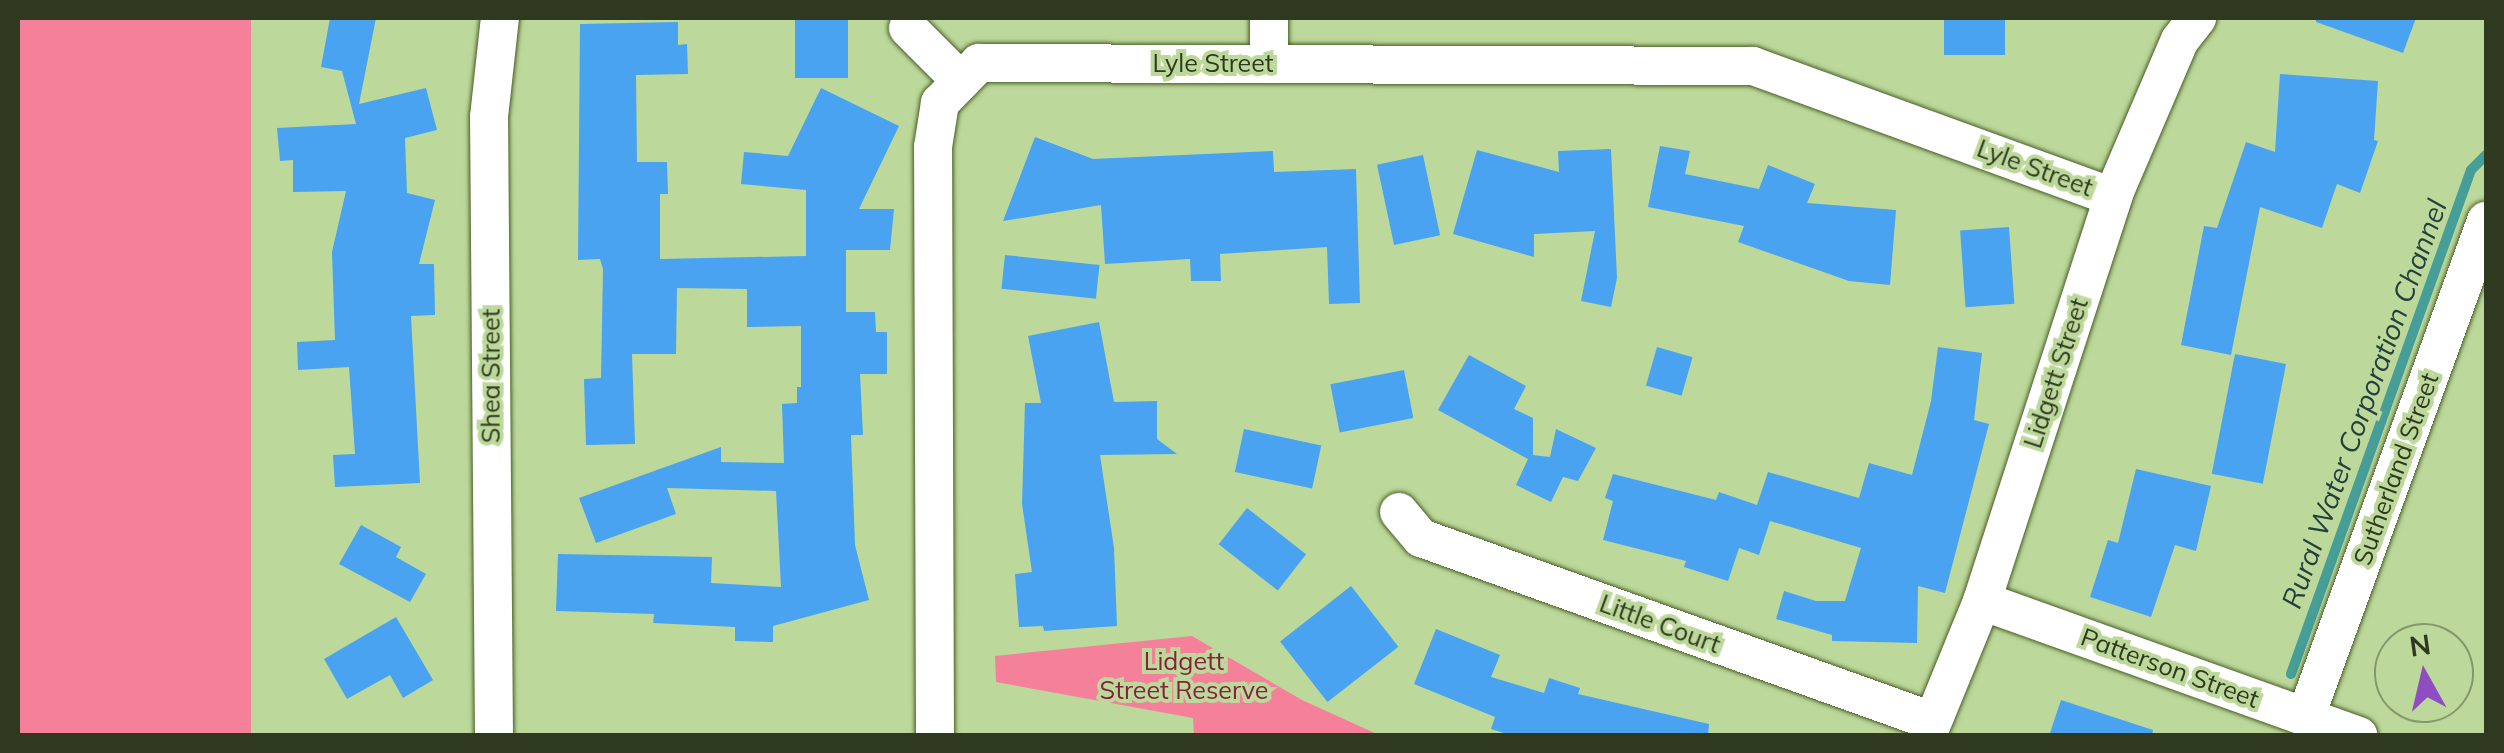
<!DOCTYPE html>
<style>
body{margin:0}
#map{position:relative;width:2504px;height:753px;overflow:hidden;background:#bdd89b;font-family:Mulish,sans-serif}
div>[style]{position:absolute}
.green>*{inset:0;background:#f48199;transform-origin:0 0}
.stream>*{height:10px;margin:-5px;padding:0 5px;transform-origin:5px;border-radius:5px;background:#459e97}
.building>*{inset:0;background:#49a3f1;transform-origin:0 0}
.roads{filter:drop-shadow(0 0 2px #475e25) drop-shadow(0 0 2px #475e25)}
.minor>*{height:38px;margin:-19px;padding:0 19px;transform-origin:19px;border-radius:19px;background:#fff}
span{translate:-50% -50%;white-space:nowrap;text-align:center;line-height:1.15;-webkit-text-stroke:8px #bdd89b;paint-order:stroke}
.street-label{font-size:25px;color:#2e3920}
.park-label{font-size:25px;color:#87203f}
.water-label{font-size:28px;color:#24403d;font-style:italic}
.frame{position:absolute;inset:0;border:20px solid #2e3920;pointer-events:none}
.north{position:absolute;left:2374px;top:623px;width:100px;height:100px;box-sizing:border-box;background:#bdd89b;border:2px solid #84986a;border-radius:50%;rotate:352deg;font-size:28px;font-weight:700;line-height:40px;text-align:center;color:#2e3920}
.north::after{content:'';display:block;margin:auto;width:35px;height:45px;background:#8f4dc1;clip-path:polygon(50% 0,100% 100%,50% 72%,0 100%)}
</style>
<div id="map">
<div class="green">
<i style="left:18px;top:18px;width:233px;height:717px"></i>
<i style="clip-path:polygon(1192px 636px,1302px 700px,1379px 735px,1194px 735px,1193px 718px,996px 682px,995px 656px)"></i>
</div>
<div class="stream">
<i style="left:2291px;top:674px;width:535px;rotate:-70.35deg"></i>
<i style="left:2471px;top:170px;width:21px;rotate:-45deg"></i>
</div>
<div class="building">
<i style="clip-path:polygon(330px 18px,376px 18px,359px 104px,426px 88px,437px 130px,405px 138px,407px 193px,435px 200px,419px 264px,434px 264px,435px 315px,411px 316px,420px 483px,335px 487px,333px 455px,355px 454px,349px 367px,298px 370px,297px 342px,335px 340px,332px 252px,346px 191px,293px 192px,293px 160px,280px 161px,277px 128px,356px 124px,342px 71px,321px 67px)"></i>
<i style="left:795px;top:18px;width:53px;height:60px"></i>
<i style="left:1944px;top:18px;width:61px;height:37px"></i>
<i style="clip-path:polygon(2316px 18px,2416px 18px,2403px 53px,2316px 22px)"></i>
<i style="clip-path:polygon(678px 22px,678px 45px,687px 44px,688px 74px,636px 75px,637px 162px,667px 162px,668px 194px,660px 194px,660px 259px,806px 256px,806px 190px,741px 184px,744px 152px,788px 156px,821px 88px,899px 126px,859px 209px,894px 209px,890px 250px,846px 250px,846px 312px,875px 312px,876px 332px,887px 332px,887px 374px,860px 374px,863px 435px,851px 435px,855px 545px,869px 600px,773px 626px,773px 642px,735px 641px,735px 627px,653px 623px,654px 614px,556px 611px,558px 554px,712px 557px,711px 583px,781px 587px,776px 491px,667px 488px,676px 514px,596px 543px,579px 498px,721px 447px,721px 462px,784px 463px,782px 404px,797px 403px,797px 387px,801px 387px,801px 326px,747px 327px,747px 289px,677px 288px,676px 354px,632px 354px,635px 444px,586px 445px,584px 379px,601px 378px,603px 269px,600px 259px,578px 260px,580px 24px)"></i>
<i style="clip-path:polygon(2280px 74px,2378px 81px,2374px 140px,2378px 141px,2360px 193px,2337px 184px,2322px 228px,2260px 207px,2231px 355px,2181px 345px,2204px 226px,2217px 228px,2246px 142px,2275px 152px)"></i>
<i style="clip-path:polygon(1035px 137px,1093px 159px,1273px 151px,1274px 172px,1356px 169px,1360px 303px,1329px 304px,1327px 247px,1220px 254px,1221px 281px,1191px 281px,1190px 259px,1105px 264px,1101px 205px,1003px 221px)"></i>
<i style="clip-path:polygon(1660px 146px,1690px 151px,1685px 174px,1759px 189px,1768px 165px,1815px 184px,1807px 203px,1896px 210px,1890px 285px,1849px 281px,1738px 242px,1744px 226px,1648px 207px)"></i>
<i style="clip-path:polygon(1611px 149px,1617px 278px,1611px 307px,1581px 301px,1595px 231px,1534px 234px,1534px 257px,1453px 234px,1477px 150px,1559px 172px,1558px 151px)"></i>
<i style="left:1423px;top:155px;width:82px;height:47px;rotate:78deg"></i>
<i style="left:2009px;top:227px;width:77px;height:49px;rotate:86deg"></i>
<i style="left:1005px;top:255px;width:95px;height:34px;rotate:6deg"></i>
<i style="clip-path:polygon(1099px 322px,1114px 402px,1157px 401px,1157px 439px,1177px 454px,1100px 455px,1114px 548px,1117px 626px,1044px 631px,1043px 626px,1019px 627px,1015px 574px,1032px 572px,1022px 504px,1025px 403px,1041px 403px,1028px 336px)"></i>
<i style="left:1657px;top:347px;width:37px;height:40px;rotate:16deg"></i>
<i style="clip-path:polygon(1938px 347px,1982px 353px,1974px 420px,1989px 424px,1945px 593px,1918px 586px,1917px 643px,1832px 641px,1832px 635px,1776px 619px,1784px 591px,1816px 601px,1845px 601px,1861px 548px,1770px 521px,1759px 555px,1739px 548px,1728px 581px,1684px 567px,1686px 561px,1603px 540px,1613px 501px,1605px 498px,1613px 474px,1716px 500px,1719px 492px,1757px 505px,1768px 472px,1859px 498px,1869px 463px,1912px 475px,1931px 401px)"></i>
<i style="left:2235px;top:354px;width:52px;height:122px;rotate:11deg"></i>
<i style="clip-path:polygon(1469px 355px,1526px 386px,1514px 409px,1533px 418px,1533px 455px,1550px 457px,1556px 429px,1596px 448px,1578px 481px,1563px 477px,1551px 502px,1516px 485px,1528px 459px,1438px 410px)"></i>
<i style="left:1404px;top:370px;width:49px;height:75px;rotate:79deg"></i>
<i style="left:1244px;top:429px;width:79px;height:44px;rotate:12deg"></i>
<i style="clip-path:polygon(2136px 469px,2211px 486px,2196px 551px,2175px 545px,2151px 617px,2090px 597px,2108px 540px,2118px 543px)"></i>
<i style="left:1247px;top:508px;width:75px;height:46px;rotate:38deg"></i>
<i style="clip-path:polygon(361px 525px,401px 547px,396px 557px,426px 574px,410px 602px,339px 564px)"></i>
<i style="left:1351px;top:586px;width:77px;height:90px;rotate:52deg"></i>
<i style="clip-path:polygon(396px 617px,433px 680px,403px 698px,390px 675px,347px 699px,324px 659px)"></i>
<i style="clip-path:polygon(1436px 629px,1500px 655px,1491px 677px,1544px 693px,1549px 678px,1580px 688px,1578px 694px,1709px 724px,1708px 736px,1513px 736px,1491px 729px,1495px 717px,1414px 684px)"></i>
<i style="clip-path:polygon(2061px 700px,2153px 730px,2152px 736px,2049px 736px)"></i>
</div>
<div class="roads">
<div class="minor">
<i style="left:908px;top:28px;width:75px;rotate:45deg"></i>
<i style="left:1269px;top:63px;width:45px;rotate:-90deg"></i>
<i style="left:1399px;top:512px;width:34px;rotate:50deg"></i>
<i style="left:1421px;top:538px;width:543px;rotate:19.7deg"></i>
<i style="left:1982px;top:601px;width:400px;rotate:19.7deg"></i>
<i style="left:2306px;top:716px;width:527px;rotate:-70.02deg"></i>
<i style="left:494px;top:736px;width:619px;rotate:-90.46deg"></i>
<i style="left:489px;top:117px;width:100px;rotate:-83.7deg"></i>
<i style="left:935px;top:736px;width:589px;rotate:-90.19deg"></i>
<i style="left:933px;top:147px;width:45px;rotate:-81deg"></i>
<i style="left:940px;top:103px;width:56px;rotate:-45.7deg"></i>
<i style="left:979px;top:63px;width:774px;rotate:0.22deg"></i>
<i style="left:1753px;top:66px;width:383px;rotate:20deg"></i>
<i style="left:1927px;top:736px;width:146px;rotate:-67.8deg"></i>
<i style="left:1982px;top:601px;width:433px;rotate:-72deg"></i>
<i style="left:2116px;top:189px;width:162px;rotate:-66.8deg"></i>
<i style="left:2180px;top:40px;width:28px;rotate:-52deg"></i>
</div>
</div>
<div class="street-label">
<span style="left:1213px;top:63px">Lyle Street</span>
<span style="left:2035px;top:168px;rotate:20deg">Lyle Street</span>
<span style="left:2056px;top:373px;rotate:-72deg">Lidgett Street</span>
<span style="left:491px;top:376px;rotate:-90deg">Shea Street</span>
<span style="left:2396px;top:469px;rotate:-70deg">Sutherland Street</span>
<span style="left:1660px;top:624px;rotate:20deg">Little Court</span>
<span style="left:2170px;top:668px;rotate:20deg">Patterson Street</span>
</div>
<div class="park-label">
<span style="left:1184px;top:676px">Lidgett<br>Street Reserve</span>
</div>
<div class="water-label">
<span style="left:2364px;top:404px;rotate:-70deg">Rural Water Corporation Channel</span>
</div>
<div class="frame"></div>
<div class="north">N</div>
</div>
